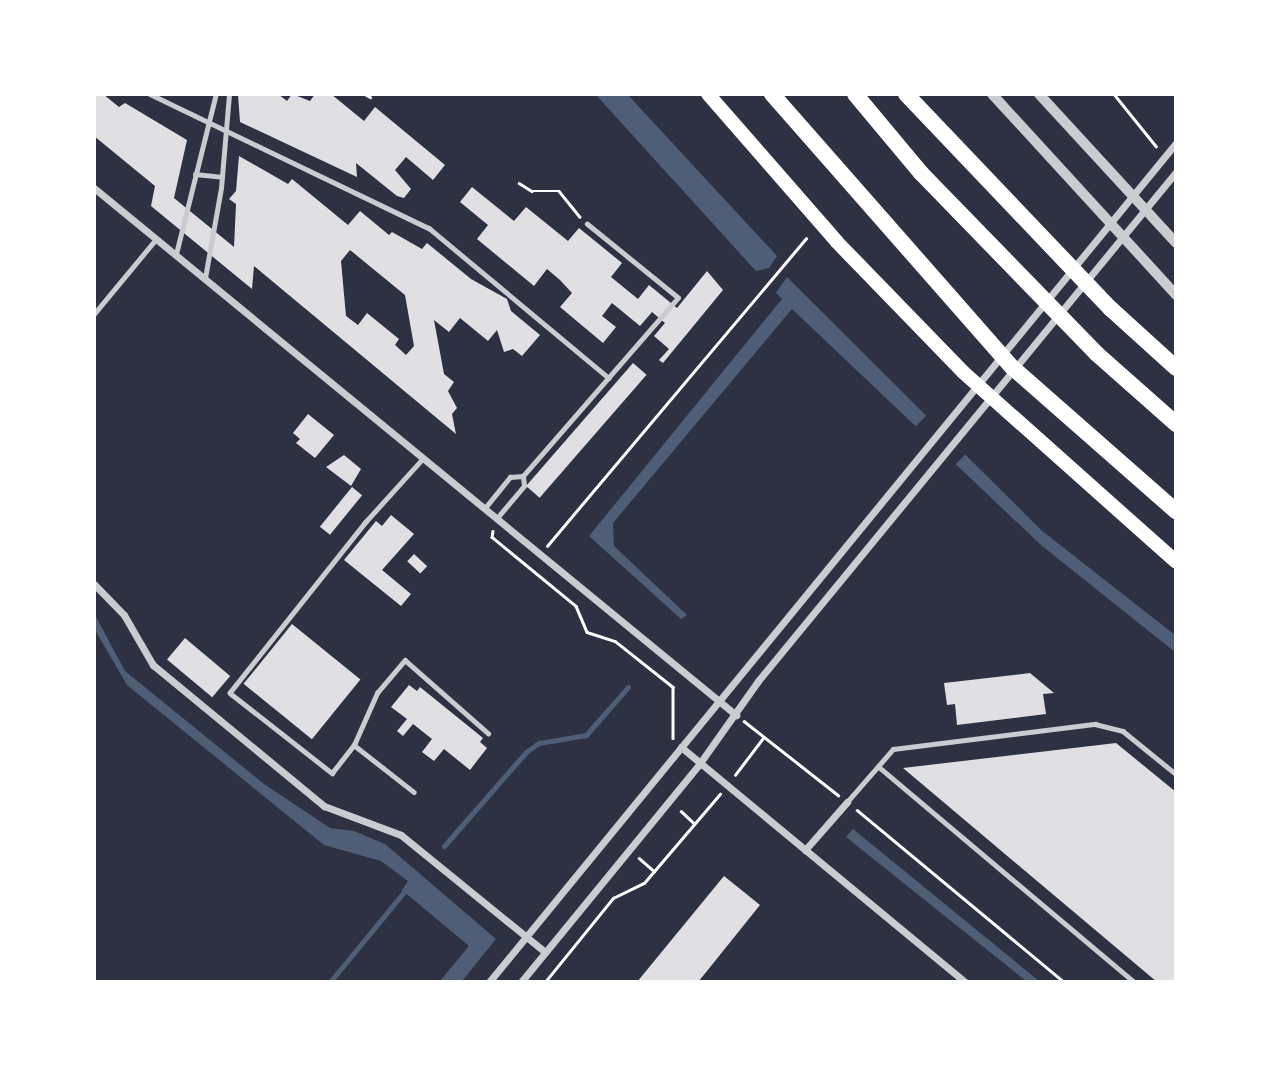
<!DOCTYPE html>
<style>
body{margin:0}
#map{position:relative;width:1270px;height:1076px;overflow:hidden;background:#2d3142;font-family:"Nunito Sans",sans-serif}
div>[style]{position:absolute}
.water>*{inset:0;background:#4f5d75}
.pier>*{inset:0;background:#2d3142;transform-origin:0 0}
.stream>*{height:5px;margin:-2.5px;padding:0 2.5px;transform-origin:2.5px;border-radius:2.5px;background:#4f5d75}
.building>*{inset:0;background:#e0e0e3;transform-origin:0 0}
.path>*{height:2.5px;margin:-1.25px;padding:0 1.25px;transform-origin:1.25px;border-radius:1.25px;background:#fff}
.service>*{height:4.5px;margin:-2.25px;padding:0 2.25px;transform-origin:2.25px;border-radius:2.25px;background:#caccd0}
.minor>*{height:7px;margin:-3.5px;padding:0 3.5px;transform-origin:3.5px;border-radius:3.5px;background:#caccd0}
.tertiary>*{height:10px;margin:-5px;padding:0 5px;transform-origin:5px;border-radius:5px;background:#caccd0}
.trunk>*{height:14px;margin:-7px;padding:0 7px;transform-origin:7px;border-radius:7px;background:#fff}
.motorway>*{height:16px;margin:-8px;padding:0 8px;transform-origin:8px;border-radius:8px;background:#fff}
span{translate:-50% -50%;white-space:nowrap;text-align:center;line-height:1.15;-webkit-text-stroke:5px #fff;paint-order:stroke}
.frame{position:absolute;inset:0;border:96px solid #fff;pointer-events:none}
</style>
<div id="map">
<div class="water">
<i style="clip-path:polygon(596px 95px,628px 95px,777px 256px,769px 268px,756px 271px)"></i>
<i style="clip-path:polygon(787px 277px,1041px 530px,1175px 635px,1175px 652px,1042px 546px,792px 309px,613px 523px,614px 546px,687px 615px,681px 619px,589px 536px,782px 299px,776px 293px)"></i>
<i style="clip-path:polygon(95px 615px,125px 671px,264px 784px,330px 828px,354px 831px,385px 844px,496px 939px,462px 981px,440px 981px,469px 946px,402px 890px,408px 881px,381px 861px,324px 845px,127px 685px,95px 630px)"></i>
<i style="clip-path:polygon(853px 829px,1039px 981px,1026px 981px,846px 837px)"></i>
</div>
<div class="pier">
<i style="left:928px;top:414px;width:55px;height:19px;rotate:45deg"></i>
</div>
<div class="stream">
<i style="left:444px;top:846px;width:125px;rotate:-48.9deg"></i>
<i style="left:526px;top:752px;width:16px;rotate:-35deg"></i>
<i style="left:539px;top:743px;width:48px;rotate:-9.7deg"></i>
<i style="left:586px;top:735px;width:64px;rotate:-48.8deg"></i>
<i style="left:330px;top:982px;width:123px;rotate:-50.6deg"></i>
</div>
<div class="building">
<i style="clip-path:polygon(evenodd,94px 94px,103px 94px,119px 107px,125px 103px,187px 140px,174px 198px,234px 247px,236px 204px,229px 199px,236px 191px,239px 156px,288px 184px,292px 179px,348px 225px,360px 211px,389px 235px,392px 232px,422px 249px,427px 243px,471px 279px,507px 299px,511px 311px,540px 335px,522px 356px,513px 349px,504px 352px,497px 330px,488px 341px,460px 318px,449px 332px,434px 320px,444px 374px,454px 382px,448px 391px,457px 408px,452px 414px,456px 434px,254px 266px,252px 289px,151px 206px,155px 186px,94px 136px,94px 94px,350px 250px,405px 295px,414px 346px,406px 355px,395px 345px,399px 339px,367px 313px,358px 325px,346px 316px,341px 261px,350px 250px)"></i>
<i style="clip-path:polygon(278px 94px,287px 101px,292px 94px,310px 101px,315px 94px,331px 94px,364px 121px,375px 107px,445px 165px,433px 180px,406px 157px,395px 170px,411px 189px,404px 198px,397px 196px,356px 163px,357px 177px,240px 122px,238px 95px)"></i>
<i style="clip-path:polygon(472px 187px,514px 221px,526px 207px,568px 241px,579px 228px,622px 263px,611px 277px,638px 299px,649px 285px,677px 308px,707px 271px,723px 290px,663px 363px,659px 360px,669px 349px,654px 336px,665px 323px,652px 312px,640px 326px,612px 303px,602px 316px,616px 327px,603px 343px,560px 307px,572px 293px,560px 280px,547px 269px,534px 286px,477px 239px,488px 225px,460px 202px)"></i>
<i style="left:633px;top:363px;width:18px;height:163px;rotate:41deg"></i>
<i style="clip-path:polygon(308px 414px,334px 435px,315px 458px,296px 443px,300px 439px,293px 433px)"></i>
<i style="clip-path:polygon(344px 455px,361px 469px,351px 486px,326px 467px)"></i>
<i style="left:352px;top:487px;width:13px;height:51px;rotate:39deg"></i>
<i style="clip-path:polygon(391px 515px,414px 534px,382px 570px,411px 594px,401px 606px,344px 560px,376px 521px,382px 526px)"></i>
<i style="left:414px;top:554px;width:18px;height:10px;rotate:43deg"></i>
<i style="left:292px;top:624px;width:88px;height:77px;rotate:39deg"></i>
<i style="left:185px;top:638px;width:59px;height:28px;rotate:40deg"></i>
<i style="clip-path:polygon(1030px 673px,1054px 693px,1043px 694px,1046px 714px,957px 725px,955px 704px,947px 705px,944px 683px)"></i>
<i style="clip-path:polygon(409px 685px,417px 691px,420px 687px,483px 738px,480px 742px,487px 748px,470px 770px,444px 749px,434px 761px,422px 752px,432px 739px,413px 724px,403px 736px,397px 731px,407px 719px,391px 707px)"></i>
<i style="clip-path:polygon(1116px 743px,1176px 792px,1176px 982px,1157px 982px,903px 768px)"></i>
<i style="clip-path:polygon(724px 876px,760px 905px,707px 971px,698px 982px,637px 982px)"></i>
</div>
<div class="path">
<i style="left:365px;top:94px;width:6px;rotate:31deg"></i>
<i style="left:1114px;top:94px;width:67px;rotate:51.1deg"></i>
<i style="left:519px;top:183px;width:15px;rotate:32deg"></i>
<i style="left:532px;top:191px;width:27px"></i>
<i style="left:559px;top:191px;width:33px;rotate:51deg"></i>
<i style="left:493px;top:531px;width:6px;rotate:99deg"></i>
<i style="left:492px;top:537px;width:109px;rotate:39.4deg"></i>
<i style="left:576px;top:606px;width:28px;rotate:67deg"></i>
<i style="left:587px;top:632px;width:29px;rotate:18deg"></i>
<i style="left:615px;top:641px;width:74px;rotate:38.4deg"></i>
<i style="left:673px;top:687px;width:51px;rotate:90deg"></i>
<i style="left:547px;top:546px;width:402px;rotate:-49.9deg"></i>
<i style="left:744px;top:721px;width:120px;rotate:38.2deg"></i>
<i style="left:735px;top:775px;width:46px;rotate:-52.9deg"></i>
<i style="left:857px;top:810px;width:269px;rotate:39.7deg"></i>
<i style="left:681px;top:811px;width:18px;rotate:43deg"></i>
<i style="left:639px;top:858px;width:20px;rotate:41deg"></i>
<i style="left:545px;top:982px;width:108px;rotate:-51deg"></i>
<i style="left:613px;top:898px;width:34px;rotate:-26deg"></i>
<i style="left:644px;top:883px;width:117px;rotate:-49.5deg"></i>
</div>
<div class="service">
<i style="left:150px;top:94px;width:310px;rotate:25.7deg"></i>
<i style="left:429px;top:228px;width:234px;rotate:39.8deg"></i>
<i style="left:195px;top:174px;width:27px;rotate:6deg"></i>
<i style="left:176px;top:254px;width:165px;rotate:-76deg"></i>
<i style="left:205px;top:278px;width:91px;rotate:-79.9deg"></i>
<i style="left:221px;top:188px;width:94px;rotate:-85.1deg"></i>
<i style="left:94px;top:314px;width:97px;rotate:-50.4deg"></i>
<i style="left:423px;top:459px;width:85px;rotate:132.1deg"></i>
<i style="left:366px;top:522px;width:218px;rotate:128.5deg"></i>
<i style="left:230px;top:693px;width:130px;rotate:38.1deg"></i>
<i style="left:332px;top:773px;width:36px;rotate:-52deg"></i>
<i style="left:354px;top:745px;width:57px;rotate:-66.1deg"></i>
<i style="left:377px;top:693px;width:43px;rotate:-49.7deg"></i>
<i style="left:405px;top:660px;width:111px;rotate:41.3deg"></i>
<i style="left:485px;top:508px;width:40px;rotate:-51deg"></i>
<i style="left:510px;top:477px;width:13px;rotate:-4deg"></i>
<i style="left:523px;top:476px;width:236px;rotate:-49deg"></i>
<i style="left:678px;top:298px;width:117px;rotate:-140.9deg"></i>
<i style="left:497px;top:518px;width:42px;rotate:-49.8deg"></i>
<i style="left:524px;top:486px;width:10px;rotate:-96deg"></i>
<i style="left:354px;top:745px;width:76px;rotate:38.1deg"></i>
<i style="left:879px;top:767px;width:334px;rotate:40.1deg"></i>
<i style="left:847px;top:802px;width:70px;rotate:-49deg"></i>
<i style="left:893px;top:749px;width:204px;rotate:-7.1deg"></i>
<i style="left:1095px;top:724px;width:29px;rotate:14deg"></i>
<i style="left:1123px;top:731px;width:68px;rotate:39.1deg"></i>
</div>
<div class="minor">
<i style="left:94px;top:188px;width:831px;rotate:39.38deg"></i>
<i style="left:94px;top:584px;width:43px;rotate:45.9deg"></i>
<i style="left:124px;top:615px;width:58px;rotate:59.9deg"></i>
<i style="left:153px;top:665px;width:222px;rotate:39.5deg"></i>
<i style="left:324px;top:806px;width:82px;rotate:20.6deg"></i>
<i style="left:401px;top:835px;width:186px;rotate:39.1deg"></i>
<i style="left:681px;top:747px;width:369px;rotate:39.6deg"></i>
<i style="left:805px;top:850px;width:64px;rotate:-48.8deg"></i>
<i style="left:489px;top:982px;width:1084px;rotate:-50.69deg"></i>
<i style="left:521px;top:982px;width:283px;rotate:-50.7deg"></i>
<i style="left:700px;top:763px;width:100px;rotate:-54.7deg"></i>
<i style="left:758px;top:681px;width:659px;rotate:-50.61deg"></i>
</div>
<div class="tertiary">
<i style="left:992px;top:94px;width:273px;rotate:47.5deg"></i>
<i style="left:1039px;top:94px;width:202px;rotate:47.4deg"></i>
</div>
<div class="trunk">
<i style="left:708px;top:94px;width:196px;rotate:48.9deg"></i>
<i style="left:837px;top:242px;width:181px;rotate:45.9deg"></i>
<i style="left:963px;top:372px;width:285px;rotate:41.7deg"></i>
</div>
<div class="motorway">
<i style="left:772px;top:94px;width:365px;rotate:48.7deg"></i>
<i style="left:1013px;top:368px;width:217px;rotate:41.3deg"></i>
<i style="left:855px;top:94px;width:103px;rotate:50.1deg"></i>
<i style="left:921px;top:173px;width:252px;rotate:45.8deg"></i>
<i style="left:1097px;top:354px;width:106px;rotate:41.5deg"></i>
<i style="left:906px;top:94px;width:297px;rotate:46.4deg"></i>
<i style="left:1111px;top:309px;width:88px;rotate:42.2deg"></i>
</div>
<div class="frame"></div>
</div>
